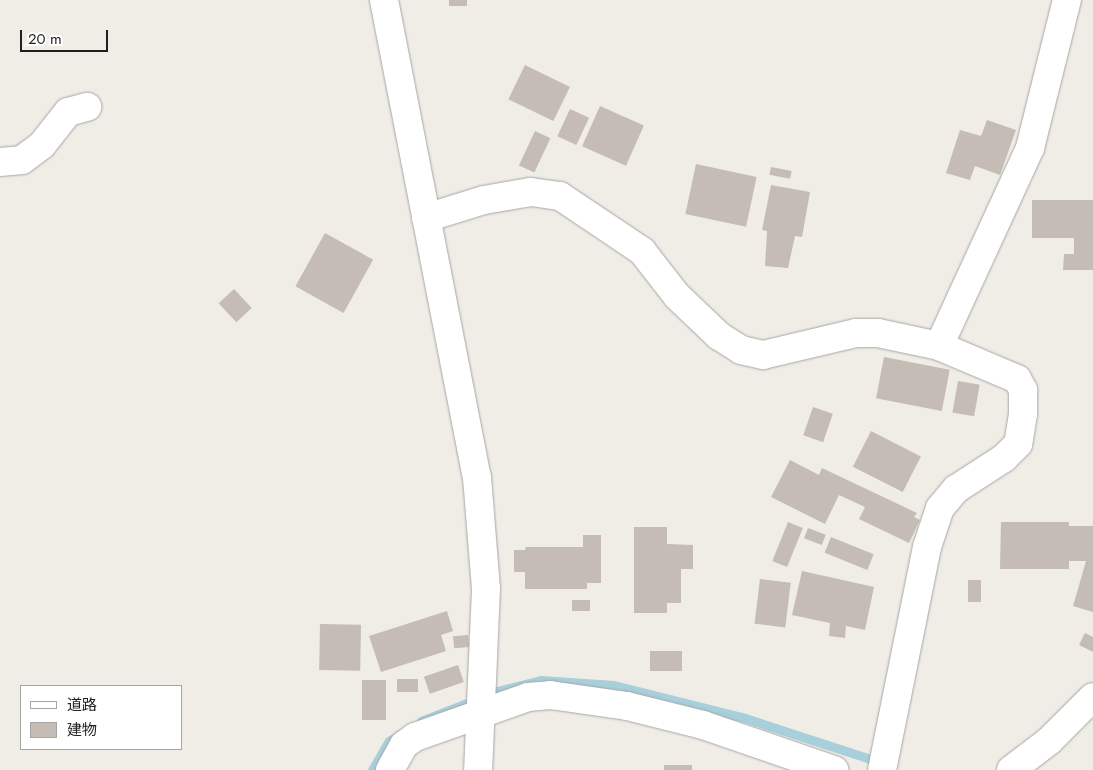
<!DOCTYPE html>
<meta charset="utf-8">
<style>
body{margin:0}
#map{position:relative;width:1093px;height:770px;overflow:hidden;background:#f0ede6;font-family:Jost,"Noto Sans JP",sans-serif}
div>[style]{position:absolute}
.stream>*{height:9px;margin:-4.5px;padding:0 4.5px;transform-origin:4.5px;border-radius:4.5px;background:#a8cfdc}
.building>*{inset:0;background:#c4bcb5;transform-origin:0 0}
.roads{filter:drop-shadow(0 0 1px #a6a6a6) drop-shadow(0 0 1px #a6a6a6)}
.minor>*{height:28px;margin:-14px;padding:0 14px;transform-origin:14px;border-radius:14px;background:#fff}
span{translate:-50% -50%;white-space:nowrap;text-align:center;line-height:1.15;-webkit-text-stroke:4px #fff;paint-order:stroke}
.legend{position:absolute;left:20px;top:685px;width:162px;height:65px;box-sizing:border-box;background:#fff;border:1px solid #a5a5a5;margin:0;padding:6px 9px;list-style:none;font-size:15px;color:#1f1f1f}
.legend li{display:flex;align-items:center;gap:10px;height:25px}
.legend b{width:25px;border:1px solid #a5a5a5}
.scale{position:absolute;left:20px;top:30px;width:88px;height:22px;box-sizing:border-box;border:2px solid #1f1f1f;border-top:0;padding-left:6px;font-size:15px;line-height:18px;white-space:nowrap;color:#1f1f1f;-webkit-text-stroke:4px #fff;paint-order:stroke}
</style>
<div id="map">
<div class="stream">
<i style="left:421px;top:721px;width:82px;rotate:-21.5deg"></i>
<i style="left:497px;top:691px;width:45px;rotate:-14deg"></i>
<i style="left:541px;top:680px;width:73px;rotate:3.9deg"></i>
<i style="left:614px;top:685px;width:135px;rotate:14.1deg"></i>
<i style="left:745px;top:718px;width:142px;rotate:18.1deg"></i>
<i style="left:372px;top:770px;width:34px;rotate:-60deg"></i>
<i style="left:389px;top:741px;width:13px;rotate:-32deg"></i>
</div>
<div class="building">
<i style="left:449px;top:0;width:18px;height:6px"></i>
<i style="left:525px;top:65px;width:50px;height:38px;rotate:26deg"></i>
<i style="left:600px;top:106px;width:48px;height:44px;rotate:24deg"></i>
<i style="left:570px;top:109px;width:21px;height:30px;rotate:25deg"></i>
<i style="clip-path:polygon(987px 120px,1016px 130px,1000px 175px,975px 166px,970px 180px,946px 173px,960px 130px,981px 136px)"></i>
<i style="left:535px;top:131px;width:17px;height:38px;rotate:25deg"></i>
<i style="left:696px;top:164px;width:62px;height:51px;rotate:12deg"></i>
<i style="left:771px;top:167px;width:21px;height:8px;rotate:11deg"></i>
<i style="clip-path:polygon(771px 185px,810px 192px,802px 237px,795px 236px,788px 268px,765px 266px,767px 231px,762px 230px)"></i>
<i style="clip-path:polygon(1032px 200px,1093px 200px,1093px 270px,1063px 270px,1064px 254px,1074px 254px,1074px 238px,1032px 238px)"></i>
<i style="left:325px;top:233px;width:55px;height:61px;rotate:29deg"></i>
<i style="left:234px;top:289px;width:26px;height:21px;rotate:47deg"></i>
<i style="left:884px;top:357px;width:67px;height:42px;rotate:11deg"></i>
<i style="left:958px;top:381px;width:22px;height:32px;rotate:10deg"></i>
<i style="left:813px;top:407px;width:21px;height:30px;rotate:19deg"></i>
<i style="left:871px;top:431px;width:56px;height:40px;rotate:27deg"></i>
<i style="clip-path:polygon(790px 460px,819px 475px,822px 468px,917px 513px,914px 517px,920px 520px,909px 543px,859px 519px,865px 507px,839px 495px,825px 524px,771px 497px)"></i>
<i style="left:788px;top:522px;width:16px;height:42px;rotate:22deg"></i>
<i style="clip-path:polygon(1001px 522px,1069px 522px,1069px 526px,1093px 526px,1093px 612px,1073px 606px,1086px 561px,1069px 561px,1069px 569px,1000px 569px)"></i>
<i style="clip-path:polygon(634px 527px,667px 527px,667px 544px,693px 545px,693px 569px,681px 569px,681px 603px,667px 603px,667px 613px,634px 613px)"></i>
<i style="left:808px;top:528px;width:19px;height:11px;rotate:21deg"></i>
<i style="clip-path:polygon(583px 535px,601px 535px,601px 583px,587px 583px,587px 589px,525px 589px,525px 572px,514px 572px,514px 550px,525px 550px,526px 547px,583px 547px)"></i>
<i style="left:831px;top:537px;width:46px;height:17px;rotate:22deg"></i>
<i style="clip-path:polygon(802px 571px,874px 587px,865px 630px,846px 626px,845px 638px,829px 636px,830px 623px,792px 615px)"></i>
<i style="left:760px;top:579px;width:31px;height:45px;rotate:7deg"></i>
<i style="left:968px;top:580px;width:13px;height:22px"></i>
<i style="left:572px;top:600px;width:18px;height:11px"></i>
<i style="clip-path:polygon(447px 611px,453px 631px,441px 635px,446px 651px,381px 672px,369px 636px)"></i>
<i style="left:320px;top:624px;width:41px;height:46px;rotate:1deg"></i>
<i style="clip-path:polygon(1085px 633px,1093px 637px,1093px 652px,1079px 645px)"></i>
<i style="left:468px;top:635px;width:12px;height:15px;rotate:85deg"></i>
<i style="left:650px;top:651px;width:32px;height:20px"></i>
<i style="left:458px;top:665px;width:18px;height:36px;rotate:71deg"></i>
<i style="left:397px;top:679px;width:21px;height:13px"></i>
<i style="left:362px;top:680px;width:24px;height:40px"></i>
<i style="left:664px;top:765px;width:28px;height:5px"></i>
</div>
<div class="roads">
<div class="minor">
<i style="left:384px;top:0;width:486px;rotate:79deg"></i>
<i style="left:477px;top:477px;width:112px;rotate:85.4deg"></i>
<i style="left:486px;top:589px;width:181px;rotate:92.5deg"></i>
<i style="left:0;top:162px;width:22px;rotate:-5deg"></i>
<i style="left:22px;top:160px;width:25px;rotate:-37deg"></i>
<i style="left:42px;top:145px;width:42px;rotate:-51.8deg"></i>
<i style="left:68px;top:112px;width:20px;rotate:-15deg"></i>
<i style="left:426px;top:218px;width:61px;rotate:-17.2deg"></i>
<i style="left:484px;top:200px;width:48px;rotate:-9.7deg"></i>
<i style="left:531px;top:192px;width:29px;rotate:8deg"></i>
<i style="left:560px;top:196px;width:99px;rotate:33.9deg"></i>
<i style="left:642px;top:251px;width:57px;rotate:52.1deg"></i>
<i style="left:677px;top:296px;width:58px;rotate:43.6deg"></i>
<i style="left:719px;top:336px;width:26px;rotate:32deg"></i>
<i style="left:741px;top:350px;width:23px;rotate:13deg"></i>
<i style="left:763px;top:355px;width:96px;rotate:-13.3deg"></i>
<i style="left:856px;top:333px;width:22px"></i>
<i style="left:878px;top:333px;width:62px;rotate:12deg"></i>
<i style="left:939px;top:346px;width:85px;rotate:22.9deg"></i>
<i style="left:1017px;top:379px;width:13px;rotate:61deg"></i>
<i style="left:1023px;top:390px;width:24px;rotate:90deg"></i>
<i style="left:1023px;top:414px;width:30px;rotate:99deg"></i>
<i style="left:1018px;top:444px;width:20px;rotate:135deg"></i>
<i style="left:1004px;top:458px;width:57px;rotate:147.1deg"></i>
<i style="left:956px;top:489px;width:25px;rotate:130deg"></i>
<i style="left:940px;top:508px;width:41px;rotate:108.4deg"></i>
<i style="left:927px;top:547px;width:227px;rotate:101.4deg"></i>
<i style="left:939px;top:346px;width:218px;rotate:-65.3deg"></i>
<i style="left:1030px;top:148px;width:153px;rotate:-76deg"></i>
<i style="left:390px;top:770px;width:29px;rotate:-61deg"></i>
<i style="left:404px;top:745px;width:14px;rotate:-36deg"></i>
<i style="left:415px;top:737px;width:120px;rotate:-19.5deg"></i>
<i style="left:528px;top:697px;width:22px;rotate:-5deg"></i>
<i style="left:550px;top:695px;width:78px;rotate:8.1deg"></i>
<i style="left:627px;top:706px;width:78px;rotate:14deg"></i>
<i style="left:703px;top:725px;width:139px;rotate:19deg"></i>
<i style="left:1011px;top:770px;width:48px;rotate:-37.3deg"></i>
<i style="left:1049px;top:741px;width:62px;rotate:-45deg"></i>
</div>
</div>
<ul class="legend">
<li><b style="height:6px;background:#fff"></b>道路</li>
<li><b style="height:14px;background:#c4bcb5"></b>建物</li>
</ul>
<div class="scale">20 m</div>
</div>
